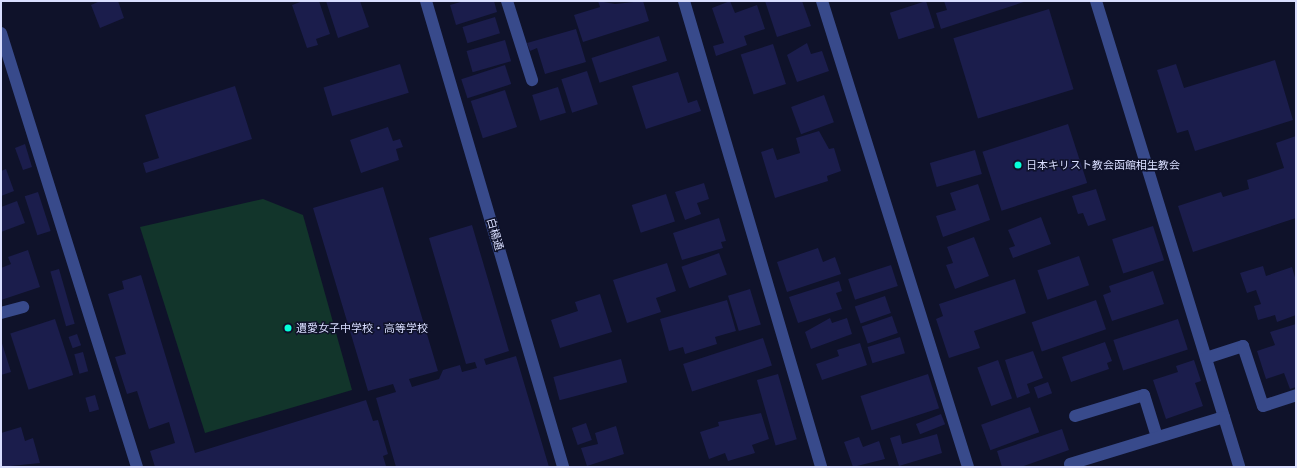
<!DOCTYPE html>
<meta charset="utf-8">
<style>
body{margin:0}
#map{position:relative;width:1297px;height:468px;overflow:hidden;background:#0f122a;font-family:"Noto Sans","Noto Sans JP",sans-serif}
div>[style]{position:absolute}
.green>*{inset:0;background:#12352b}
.building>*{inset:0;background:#1b1d4c;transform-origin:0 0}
.minor>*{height:12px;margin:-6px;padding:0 6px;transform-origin:6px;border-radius:6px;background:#384a8b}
.dots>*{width:11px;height:11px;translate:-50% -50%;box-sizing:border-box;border:2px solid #0f122a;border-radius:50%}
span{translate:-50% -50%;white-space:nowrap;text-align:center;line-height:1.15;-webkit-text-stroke:3px #0f122a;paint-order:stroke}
.poi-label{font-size:11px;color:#d9deff}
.left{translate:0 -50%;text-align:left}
.street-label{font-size:11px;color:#d9deff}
.frame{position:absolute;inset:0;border:2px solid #d9deff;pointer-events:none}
</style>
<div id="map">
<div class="green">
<i style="clip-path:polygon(263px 199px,303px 215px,352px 390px,205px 433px,140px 227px)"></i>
</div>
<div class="building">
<i style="clip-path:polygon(100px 1px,118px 1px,124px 18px,100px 28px,91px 5px)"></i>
<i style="clip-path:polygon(303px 1px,319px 1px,330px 34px,316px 39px,318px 45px,307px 48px,292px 5px)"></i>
<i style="clip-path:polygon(326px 1px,360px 1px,369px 27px,338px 38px)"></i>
<i style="clip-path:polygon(464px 1px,494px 1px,497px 12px,456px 25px,450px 5px)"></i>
<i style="clip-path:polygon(598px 1px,615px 4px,643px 1px,649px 21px,583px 42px,574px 15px,600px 7px)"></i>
<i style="clip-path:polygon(730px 1px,735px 13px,757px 5px,765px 29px,744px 36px,747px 45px,716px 56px,713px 46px,724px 43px,712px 8px)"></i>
<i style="clip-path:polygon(765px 1px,802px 1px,811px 26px,777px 37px)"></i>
<i style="left:926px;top:1px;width:28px;height:38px;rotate:72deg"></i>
<i style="clip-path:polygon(944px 1px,1027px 1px,941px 29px,936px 13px,947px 10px)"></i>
<i style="left:1049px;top:9px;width:84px;height:100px;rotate:73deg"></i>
<i style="left:495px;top:17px;width:17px;height:34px;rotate:73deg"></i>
<i style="clip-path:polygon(576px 29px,586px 62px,545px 74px,537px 48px,530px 51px,527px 43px)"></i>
<i style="left:659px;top:36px;width:26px;height:71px;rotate:72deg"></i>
<i style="left:505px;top:40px;width:22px;height:40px;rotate:74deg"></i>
<i style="clip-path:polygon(807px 43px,811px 54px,822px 51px,829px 71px,797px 82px,787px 55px)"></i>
<i style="left:773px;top:44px;width:42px;height:34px;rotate:72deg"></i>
<i style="clip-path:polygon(1275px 60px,1293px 120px,1195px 151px,1188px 130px,1177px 133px,1157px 70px,1176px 64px,1184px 88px)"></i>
<i style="left:400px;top:64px;width:30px;height:80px;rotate:73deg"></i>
<i style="left:505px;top:65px;width:20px;height:46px;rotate:72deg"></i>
<i style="left:587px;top:71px;width:35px;height:27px;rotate:72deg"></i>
<i style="clip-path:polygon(678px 72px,688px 103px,697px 100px,701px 111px,646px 129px,632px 86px)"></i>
<i style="clip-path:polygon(235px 86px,252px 139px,146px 173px,143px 163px,159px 158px,145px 115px)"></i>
<i style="left:558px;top:87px;width:27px;height:27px;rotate:73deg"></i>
<i style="left:505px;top:90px;width:39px;height:36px;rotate:72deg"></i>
<i style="left:824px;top:95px;width:29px;height:35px;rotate:70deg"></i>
<i style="left:1068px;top:124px;width:62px;height:90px;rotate:72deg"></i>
<i style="clip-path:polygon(388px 127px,393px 141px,400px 139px,403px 147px,396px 149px,399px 160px,361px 173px,350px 140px)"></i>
<i style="clip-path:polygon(819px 131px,829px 149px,834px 148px,841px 171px,827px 176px,828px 181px,775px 198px,761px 152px,773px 148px,777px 160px,800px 153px,796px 138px)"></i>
<i style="clip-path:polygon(1296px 136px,1296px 218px,1193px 252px,1178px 206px,1221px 192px,1223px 197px,1249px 189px,1247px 180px,1284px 168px,1276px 143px)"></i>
<i style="clip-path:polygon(25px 144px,32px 167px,23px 170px,15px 148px)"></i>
<i style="left:975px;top:150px;width:25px;height:47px;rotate:74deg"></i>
<i style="clip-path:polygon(6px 169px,14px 191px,1px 196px,1px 171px)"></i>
<i style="clip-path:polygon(704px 183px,709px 199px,697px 203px,701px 214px,685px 220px,675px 192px)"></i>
<i style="clip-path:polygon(978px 184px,990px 220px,943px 237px,936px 216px,956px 210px,950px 193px)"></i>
<i style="clip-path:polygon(383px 187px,438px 371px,409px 379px,412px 387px,439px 379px,443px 370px,460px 365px,462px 372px,477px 368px,475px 362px,466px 364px,429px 238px,472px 225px,509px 351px,484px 359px,486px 365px,516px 356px,549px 467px,396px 467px,376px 398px,396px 392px,393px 384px,368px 391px,313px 208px)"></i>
<i style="clip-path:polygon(1096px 189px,1106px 220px,1088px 226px,1083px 213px,1078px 214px,1072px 196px)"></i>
<i style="left:38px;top:192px;width:41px;height:14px;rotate:72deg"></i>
<i style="left:666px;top:194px;width:29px;height:36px;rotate:72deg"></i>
<i style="clip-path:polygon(17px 201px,25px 223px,1px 232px,1px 207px)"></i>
<i style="clip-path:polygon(1041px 217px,1051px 244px,1013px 258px,1009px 248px,1015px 246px,1008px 230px)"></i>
<i style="clip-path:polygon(719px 218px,726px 241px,721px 242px,723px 248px,682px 260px,673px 233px)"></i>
<i style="left:1153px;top:226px;width:36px;height:43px;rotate:72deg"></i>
<i style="clip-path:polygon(974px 237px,989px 276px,955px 289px,946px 265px,953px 263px,947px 247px)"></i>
<i style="clip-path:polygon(818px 248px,823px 262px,835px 257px,841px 274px,787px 292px,777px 262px)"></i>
<i style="clip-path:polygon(28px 250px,40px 287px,1px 300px,1px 268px,11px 264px,8px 257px)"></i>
<i style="left:719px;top:253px;width:23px;height:40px;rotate:70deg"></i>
<i style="left:1079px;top:256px;width:31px;height:44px;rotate:71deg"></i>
<i style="clip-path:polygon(667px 263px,676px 291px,656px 298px,661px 312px,627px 323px,613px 280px)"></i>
<i style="left:891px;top:265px;width:22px;height:45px;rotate:72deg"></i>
<i style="clip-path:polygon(1263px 266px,1266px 276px,1292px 267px,1296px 281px,1296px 315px,1277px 322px,1275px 315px,1258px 320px,1254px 306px,1261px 304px,1256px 290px,1247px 293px,1240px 273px)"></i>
<i style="left:59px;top:269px;width:57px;height:9px;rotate:74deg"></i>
<i style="clip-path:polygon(1153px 271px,1164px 304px,1112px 321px,1103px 295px,1111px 292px,1109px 286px)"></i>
<i style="clip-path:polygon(141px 275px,195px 453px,366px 400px,373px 421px,378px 420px,388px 454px,383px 456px,386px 466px,155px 467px,150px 451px,175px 443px,169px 422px,149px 429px,137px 391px,127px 394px,115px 357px,126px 354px,108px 294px,124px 289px,122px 281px)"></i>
<i style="clip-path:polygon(1015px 279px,1026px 313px,974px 331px,980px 348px,949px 358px,936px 319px,943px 316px,939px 304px)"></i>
<i style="clip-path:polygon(839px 281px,842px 291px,836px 293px,842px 309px,798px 323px,789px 297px)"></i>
<i style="left:750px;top:289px;width:37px;height:23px;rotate:73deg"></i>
<i style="clip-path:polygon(600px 294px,612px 332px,560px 348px,551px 320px,578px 311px,575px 302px)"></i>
<i style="left:885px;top:296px;width:18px;height:32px;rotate:71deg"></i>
<i style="clip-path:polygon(727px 300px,736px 331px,715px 337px,717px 344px,685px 354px,683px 347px,669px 351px,660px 319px)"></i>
<i style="left:1096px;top:300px;width:31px;height:68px;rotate:71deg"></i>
<i style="left:892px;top:316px;width:18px;height:32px;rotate:71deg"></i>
<i style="clip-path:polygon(830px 318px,832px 323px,847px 318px,852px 334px,811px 349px,805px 332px)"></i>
<i style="left:55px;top:319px;width:59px;height:47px;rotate:72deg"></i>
<i style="left:1178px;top:319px;width:32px;height:68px;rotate:72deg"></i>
<i style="clip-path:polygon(1296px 324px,1296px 387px,1290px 389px,1284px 373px,1266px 379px,1257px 351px,1275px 345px,1270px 332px)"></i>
<i style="left:77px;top:334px;width:12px;height:9px;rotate:70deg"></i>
<i style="left:900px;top:337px;width:17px;height:34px;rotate:73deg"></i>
<i style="left:763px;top:338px;width:29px;height:84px;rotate:72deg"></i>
<i style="clip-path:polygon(1px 340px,11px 372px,1px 375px)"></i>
<i style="clip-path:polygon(1105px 342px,1112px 361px,1107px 363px,1109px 369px,1071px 382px,1062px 357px)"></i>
<i style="clip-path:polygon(860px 343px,867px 365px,822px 380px,816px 364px,839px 356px,837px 350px)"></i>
<i style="clip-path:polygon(1033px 351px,1043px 378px,1027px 384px,1030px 393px,1017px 398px,1005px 360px)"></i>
<i style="left:83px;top:352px;width:20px;height:9px;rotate:75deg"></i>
<i style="left:621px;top:359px;width:24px;height:70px;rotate:75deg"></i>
<i style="left:998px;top:360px;width:41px;height:22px;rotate:70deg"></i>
<i style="clip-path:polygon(1194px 360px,1201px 381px,1195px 383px,1203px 406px,1166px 419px,1153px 380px,1178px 372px,1176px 366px)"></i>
<i style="left:778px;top:374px;width:68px;height:22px;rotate:74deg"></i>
<i style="left:928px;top:374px;width:36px;height:71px;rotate:72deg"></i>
<i style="left:1048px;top:382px;width:12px;height:15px;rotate:70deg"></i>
<i style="left:95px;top:395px;width:15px;height:10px;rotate:74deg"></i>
<i style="left:1030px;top:407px;width:27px;height:52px;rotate:70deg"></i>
<i style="clip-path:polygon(761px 413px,769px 439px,752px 445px,755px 453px,728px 461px,725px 453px,709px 459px,700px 432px,719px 426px,718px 422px)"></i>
<i style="left:941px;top:414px;width:11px;height:27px;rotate:68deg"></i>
<i style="left:586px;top:423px;width:18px;height:15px;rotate:71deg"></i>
<i style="clip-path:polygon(616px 426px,624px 454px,587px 466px,581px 448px,598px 444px,595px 433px)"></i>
<i style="clip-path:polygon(21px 427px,25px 441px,33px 438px,40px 463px,1px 467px,1px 433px)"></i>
<i style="clip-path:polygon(1062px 429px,1069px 450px,1021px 467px,1002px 467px,997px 451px)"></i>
<i style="clip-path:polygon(937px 434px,942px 453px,899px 466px,890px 438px,900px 435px,902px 444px)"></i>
<i style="clip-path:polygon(859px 437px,863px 447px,879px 441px,885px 459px,853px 467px,844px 442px)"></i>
</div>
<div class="minor">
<i style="left:426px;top:1px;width:486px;rotate:73.6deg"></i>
<i style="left:507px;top:1px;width:83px;rotate:72.4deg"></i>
<i style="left:684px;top:1px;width:486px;rotate:73.6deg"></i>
<i style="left:822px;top:1px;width:488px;rotate:72.6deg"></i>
<i style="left:1096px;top:1px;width:487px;rotate:72.9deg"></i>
<i style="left:1px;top:33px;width:455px;rotate:72.6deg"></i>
<i style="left:1px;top:313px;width:23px;rotate:-15deg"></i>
<i style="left:1206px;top:358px;width:39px;rotate:-18deg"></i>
<i style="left:1243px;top:346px;width:63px;rotate:71.6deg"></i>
<i style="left:1263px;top:406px;width:35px;rotate:-18deg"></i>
<i style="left:1075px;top:416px;width:72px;rotate:-16.9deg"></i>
<i style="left:1144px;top:395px;width:44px;rotate:72.8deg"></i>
<i style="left:1070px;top:464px;width:161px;rotate:-17deg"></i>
</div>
<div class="dots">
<i style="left:1018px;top:165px;background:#05ffd9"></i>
<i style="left:288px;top:328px;background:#05ffd9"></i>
</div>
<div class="poi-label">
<span class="left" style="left:1026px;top:165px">日本キリスト教会函館相生教会</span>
<span class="left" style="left:296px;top:328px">遺愛女子中学校・高等学校</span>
</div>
<div class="street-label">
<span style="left:495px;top:234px;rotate:74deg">白楊通</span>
</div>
<div class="frame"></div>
</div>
